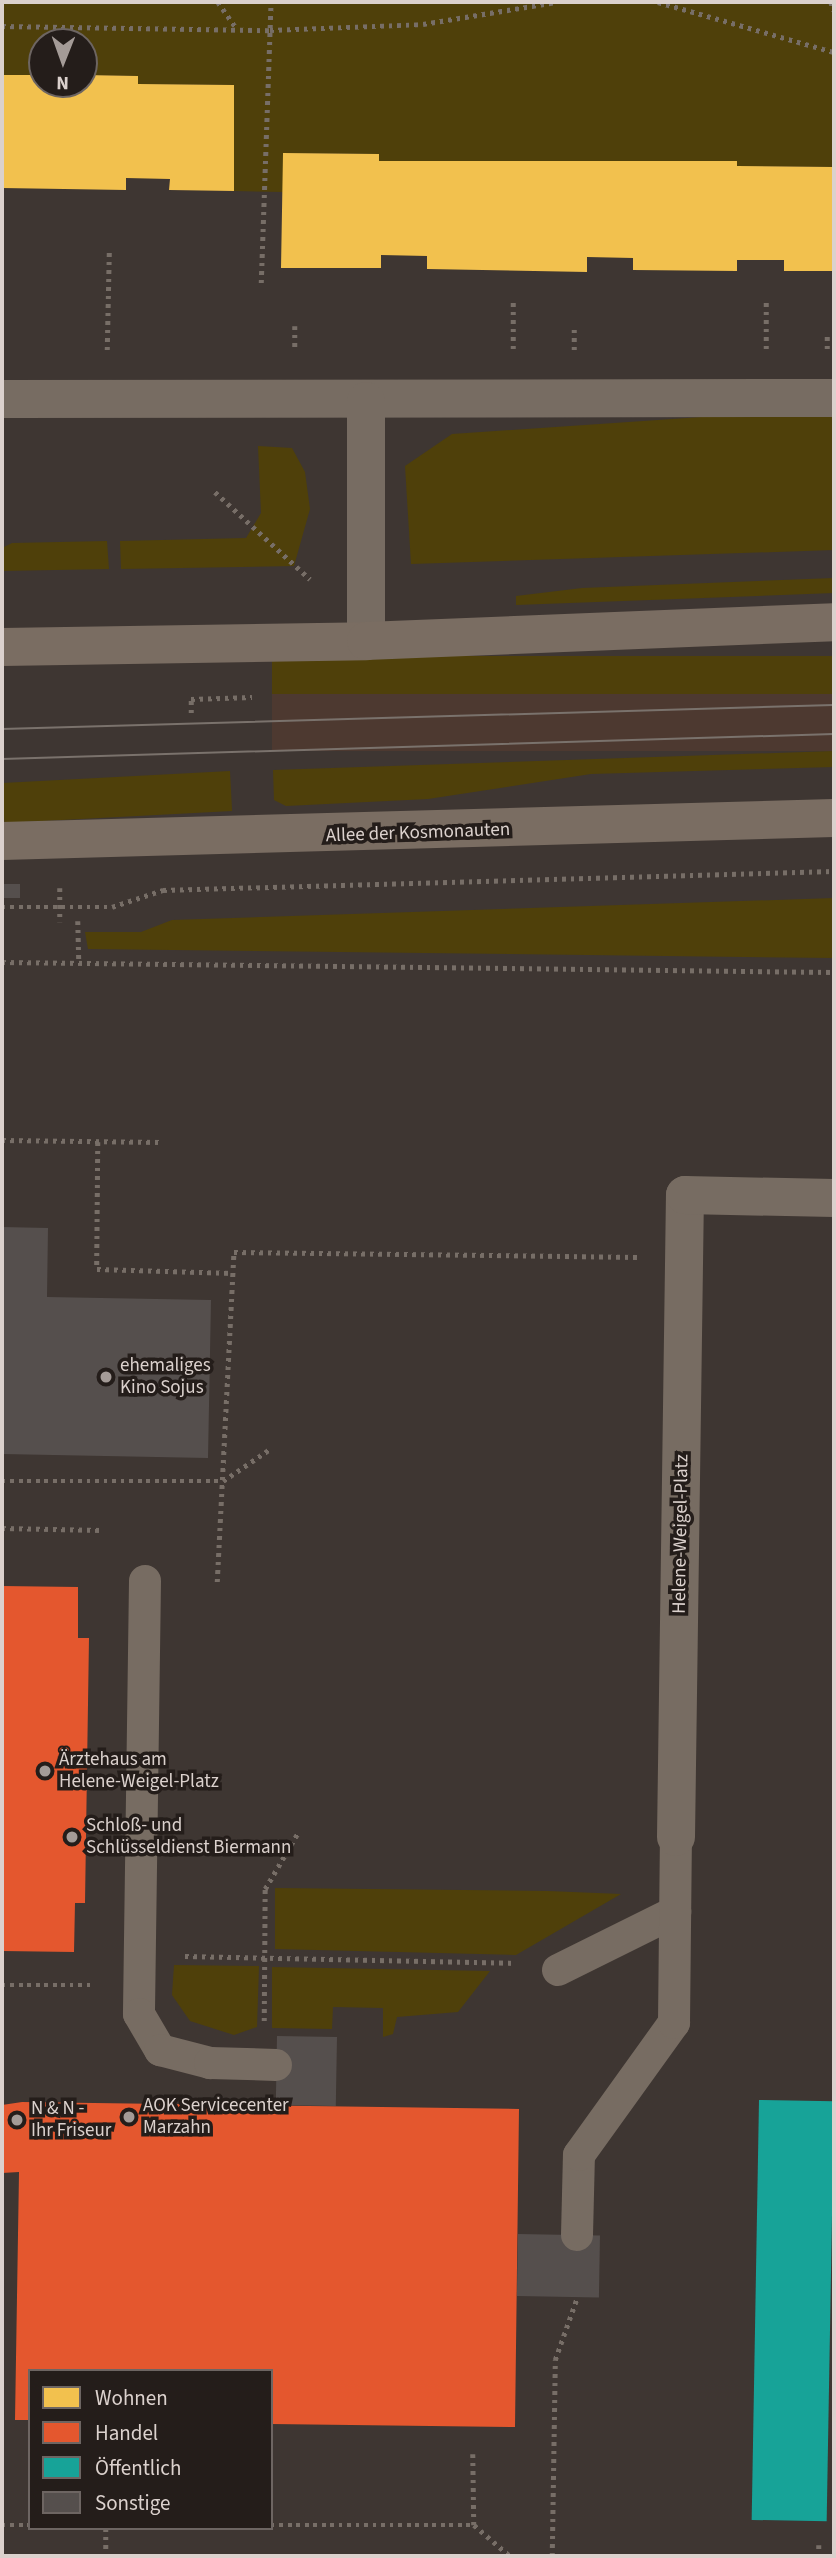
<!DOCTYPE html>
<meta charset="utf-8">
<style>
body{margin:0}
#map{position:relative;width:836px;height:2558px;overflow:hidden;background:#3e3632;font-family:"Source Sans 3",sans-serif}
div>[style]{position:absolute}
.built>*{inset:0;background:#4d3930;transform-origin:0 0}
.green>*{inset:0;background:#4f400a;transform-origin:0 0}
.homes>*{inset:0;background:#f2c14e}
.shops>*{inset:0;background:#e4572e}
.public>*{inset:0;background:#17a398;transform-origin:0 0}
.building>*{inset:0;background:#554f4d;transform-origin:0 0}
.path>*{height:4.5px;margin-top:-2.25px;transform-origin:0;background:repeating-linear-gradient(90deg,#776e67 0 3.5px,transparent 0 8.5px)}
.lane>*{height:32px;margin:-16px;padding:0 16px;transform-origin:16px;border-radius:16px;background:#776c62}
.street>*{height:38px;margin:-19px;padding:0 19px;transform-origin:19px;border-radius:19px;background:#776c62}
.secondary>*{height:38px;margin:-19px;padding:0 19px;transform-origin:19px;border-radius:19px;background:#7a6d62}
.tram>*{height:2px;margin:-1px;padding:0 1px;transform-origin:1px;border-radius:1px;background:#7a726c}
.dots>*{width:19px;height:19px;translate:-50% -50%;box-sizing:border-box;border:4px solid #241d1a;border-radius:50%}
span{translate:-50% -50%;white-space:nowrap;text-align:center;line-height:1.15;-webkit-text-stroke:7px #241d1a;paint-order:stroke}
.street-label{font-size:19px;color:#dbd1cd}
.poi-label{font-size:19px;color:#dbd1cd}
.left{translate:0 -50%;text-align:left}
.frame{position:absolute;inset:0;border:4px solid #dbd1cd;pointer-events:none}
.legend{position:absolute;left:28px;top:2369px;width:245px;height:161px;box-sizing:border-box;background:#241d1a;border:2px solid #6d6562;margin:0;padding:9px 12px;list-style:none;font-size:21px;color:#dbd1cd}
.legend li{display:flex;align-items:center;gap:14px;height:35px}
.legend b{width:35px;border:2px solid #6d6562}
.north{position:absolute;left:28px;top:28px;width:70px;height:70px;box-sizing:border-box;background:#241d1a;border:2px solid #6d6562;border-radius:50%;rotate:181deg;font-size:19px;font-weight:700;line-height:28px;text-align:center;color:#dbd1cd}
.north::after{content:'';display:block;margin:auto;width:24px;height:32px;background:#a49b97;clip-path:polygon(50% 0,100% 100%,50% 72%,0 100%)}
</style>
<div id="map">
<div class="built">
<i style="left:834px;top:694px;width:57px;height:562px;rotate:90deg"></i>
</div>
<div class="green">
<i style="clip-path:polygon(2px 2px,834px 2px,834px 167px,737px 166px,737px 161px,379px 161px,379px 154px,283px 153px,283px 192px,234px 191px,234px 85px,138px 84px,138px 76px,84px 75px,84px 42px,42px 42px,42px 75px,2px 75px)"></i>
<i style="clip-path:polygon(834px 408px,834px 550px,411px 564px,405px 466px,452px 434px)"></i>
<i style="clip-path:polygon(258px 446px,292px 448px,305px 472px,310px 509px,294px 566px,121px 569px,120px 541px,246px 538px,261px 513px)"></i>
<i style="clip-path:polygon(107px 541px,109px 569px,2px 571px,2px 548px,12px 543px)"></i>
<i style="clip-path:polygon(834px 578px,834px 593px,516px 605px,516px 596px,582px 588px)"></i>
<i style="left:834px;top:656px;width:38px;height:562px;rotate:90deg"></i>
<i style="clip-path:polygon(834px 751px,834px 767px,591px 774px,428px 799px,286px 806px,274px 800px,273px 770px)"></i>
<i style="left:230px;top:771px;width:40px;height:228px;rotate:87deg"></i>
<i style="clip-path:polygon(834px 898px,834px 958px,88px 949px,85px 932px,141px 932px,172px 920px)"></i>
<i style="clip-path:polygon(275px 1888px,548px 1891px,621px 1894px,516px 1955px,275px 1949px)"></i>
<i style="clip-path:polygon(174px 1965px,259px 1966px,257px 2027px,234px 2035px,190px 2021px,172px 1995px)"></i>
<i style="clip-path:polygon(272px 1967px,490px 1971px,458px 2012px,397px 2017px,393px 2034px,383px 2037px,383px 2008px,333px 2007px,332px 2029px,272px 2028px)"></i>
</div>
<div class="homes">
<i style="clip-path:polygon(2px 75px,42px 75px,42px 84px,84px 84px,84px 75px,138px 76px,138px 84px,234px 85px,234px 191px,169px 190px,170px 179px,126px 178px,126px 190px,2px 188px)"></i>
<i style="clip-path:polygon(283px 153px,379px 154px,379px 161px,737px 161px,737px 166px,834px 167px,834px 271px,784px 271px,784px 260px,737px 260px,737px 271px,633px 270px,633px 258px,587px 257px,587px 272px,427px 269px,427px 256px,381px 255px,381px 268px,281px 268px)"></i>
</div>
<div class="shops">
<i style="clip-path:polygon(2px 1586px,78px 1587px,78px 1638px,89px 1638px,85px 1903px,75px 1903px,74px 1952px,2px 1951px)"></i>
<i style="clip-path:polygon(22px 2102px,519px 2109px,515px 2427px,271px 2424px,271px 2371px,30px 2371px,30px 2420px,15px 2420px,19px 2172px,2px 2173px,2px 2105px)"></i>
</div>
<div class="public">
<i style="left:759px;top:2100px;width:75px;height:420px;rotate:1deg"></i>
</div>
<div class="building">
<i style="left:2px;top:884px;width:18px;height:14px"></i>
<i style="clip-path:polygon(2px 1227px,48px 1228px,47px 1297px,211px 1300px,208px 1458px,2px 1454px)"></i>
<i style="left:277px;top:2036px;width:60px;height:69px;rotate:1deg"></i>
<i style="left:518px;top:2234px;width:82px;height:62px;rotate:1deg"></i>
</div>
<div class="path">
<i style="left:218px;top:2px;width:33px;rotate:55deg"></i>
<i style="left:658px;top:2px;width:183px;rotate:15.9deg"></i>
<i style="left:831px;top:2px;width:9px;rotate:72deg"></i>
<i style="left:2px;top:26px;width:268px;rotate:0.9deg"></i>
<i style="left:270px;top:30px;width:153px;rotate:-2.2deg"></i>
<i style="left:423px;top:24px;width:135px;rotate:-9.4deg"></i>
<i style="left:261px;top:283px;width:281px;rotate:-88deg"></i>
<i style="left:295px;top:326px;width:25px;rotate:90deg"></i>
<i style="left:513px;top:349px;width:48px;rotate:-90deg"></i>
<i style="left:766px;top:349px;width:47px;rotate:-90deg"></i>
<i style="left:827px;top:349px;width:16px;rotate:-90deg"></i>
<i style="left:107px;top:350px;width:98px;rotate:-88.8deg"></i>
<i style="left:574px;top:350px;width:21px;rotate:-90deg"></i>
<i style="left:215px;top:492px;width:129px;rotate:42.5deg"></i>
<i style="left:191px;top:713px;width:14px;rotate:-90deg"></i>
<i style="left:191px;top:699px;width:61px;rotate:-1.9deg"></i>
<i style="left:60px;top:888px;width:34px;rotate:90deg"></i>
<i style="left:2px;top:907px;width:110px"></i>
<i style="left:112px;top:907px;width:54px;rotate:-18.4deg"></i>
<i style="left:163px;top:890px;width:671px;rotate:-1.62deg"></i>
<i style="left:78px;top:921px;width:41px;rotate:88.6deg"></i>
<i style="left:2px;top:962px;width:832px;rotate:0.69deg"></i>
<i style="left:2px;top:1140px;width:159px;rotate:0.7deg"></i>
<i style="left:98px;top:1142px;width:127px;rotate:90.5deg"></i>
<i style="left:97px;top:1269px;width:136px;rotate:1.7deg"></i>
<i style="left:2px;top:1481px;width:221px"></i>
<i style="left:223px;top:1481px;width:57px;rotate:-34.2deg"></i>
<i style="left:2px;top:1528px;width:99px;rotate:1.2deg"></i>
<i style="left:217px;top:1582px;width:330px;rotate:-87.1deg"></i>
<i style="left:234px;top:1252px;width:403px;rotate:0.7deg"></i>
<i style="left:185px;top:1956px;width:331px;rotate:1.2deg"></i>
<i style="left:2px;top:1985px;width:93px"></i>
<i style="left:264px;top:2021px;width:132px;rotate:-89.6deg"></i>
<i style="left:265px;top:1889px;width:67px;rotate:-59.6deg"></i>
<i style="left:473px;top:2454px;width:71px;rotate:89.2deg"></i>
<i style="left:2px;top:2525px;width:28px"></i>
<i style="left:271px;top:2525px;width:203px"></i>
<i style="left:474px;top:2525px;width:48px;rotate:40.7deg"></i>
<i style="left:106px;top:2528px;width:28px;rotate:90deg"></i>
<i style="left:819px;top:2545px;width:11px;rotate:90deg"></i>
<i style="left:552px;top:2556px;width:196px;rotate:-89.1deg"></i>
<i style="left:555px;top:2360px;width:66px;rotate:-70.5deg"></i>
</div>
<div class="lane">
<i style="left:145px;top:1581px;width:433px;rotate:90.8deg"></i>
<i style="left:139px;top:2014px;width:42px;rotate:59.7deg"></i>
<i style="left:160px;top:2050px;width:52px;rotate:14.6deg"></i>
<i style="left:210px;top:2063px;width:66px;rotate:1.7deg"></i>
<i style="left:558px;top:1970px;width:131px;rotate:-26.4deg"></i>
<i style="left:577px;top:2235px;width:80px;rotate:-88.6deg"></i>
<i style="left:579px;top:2155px;width:163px;rotate:-54.3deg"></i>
<i style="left:674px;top:2023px;width:186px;rotate:-89.4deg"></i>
</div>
<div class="street">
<i style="left:2px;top:399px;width:832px;rotate:-0.07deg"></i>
<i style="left:366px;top:641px;width:240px;rotate:-90deg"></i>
<i style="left:676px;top:1837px;width:642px;rotate:-89.2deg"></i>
<i style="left:685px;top:1195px;width:149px;rotate:1.2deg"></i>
</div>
<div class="secondary">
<i style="left:2px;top:647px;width:364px;rotate:-0.9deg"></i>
<i style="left:366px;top:641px;width:468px;rotate:-2.3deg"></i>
<i style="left:2px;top:841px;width:832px;rotate:-1.58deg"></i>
</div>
<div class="tram">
<i style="left:2px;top:729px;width:832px;rotate:-1.65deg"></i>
<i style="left:2px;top:759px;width:832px;rotate:-1.72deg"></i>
</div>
<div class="dots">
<i style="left:106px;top:1377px;background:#a49b97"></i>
<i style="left:45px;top:1771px;background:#a49b97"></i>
<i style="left:72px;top:1837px;background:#a49b97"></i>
<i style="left:129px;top:2117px;background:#a49b97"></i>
<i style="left:17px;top:2120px;background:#a49b97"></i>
</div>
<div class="street-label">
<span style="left:418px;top:833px;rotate:-2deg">Allee der Kosmonauten</span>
<span style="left:681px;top:1534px;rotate:-89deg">Helene-Weigel-Platz</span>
</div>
<div class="poi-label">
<span class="left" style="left:120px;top:1377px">ehemaliges<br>Kino Sojus</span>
<span class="left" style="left:59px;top:1771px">Ärztehaus am<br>Helene-Weigel-Platz</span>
<span class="left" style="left:86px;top:1837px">Schloß- und<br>Schlüsseldienst Biermann</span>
<span class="left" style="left:143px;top:2117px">AOK Servicecenter<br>Marzahn</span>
<span class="left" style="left:31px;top:2120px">N &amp; N -<br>Ihr Friseur</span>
</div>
<div class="frame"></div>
<ul class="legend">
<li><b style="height:19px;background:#f2c14e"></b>Wohnen</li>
<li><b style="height:19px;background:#e4572e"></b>Handel</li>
<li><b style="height:19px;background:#17a398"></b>Öffentlich</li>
<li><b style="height:19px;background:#554f4d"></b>Sonstige</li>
</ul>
<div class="north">N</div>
</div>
